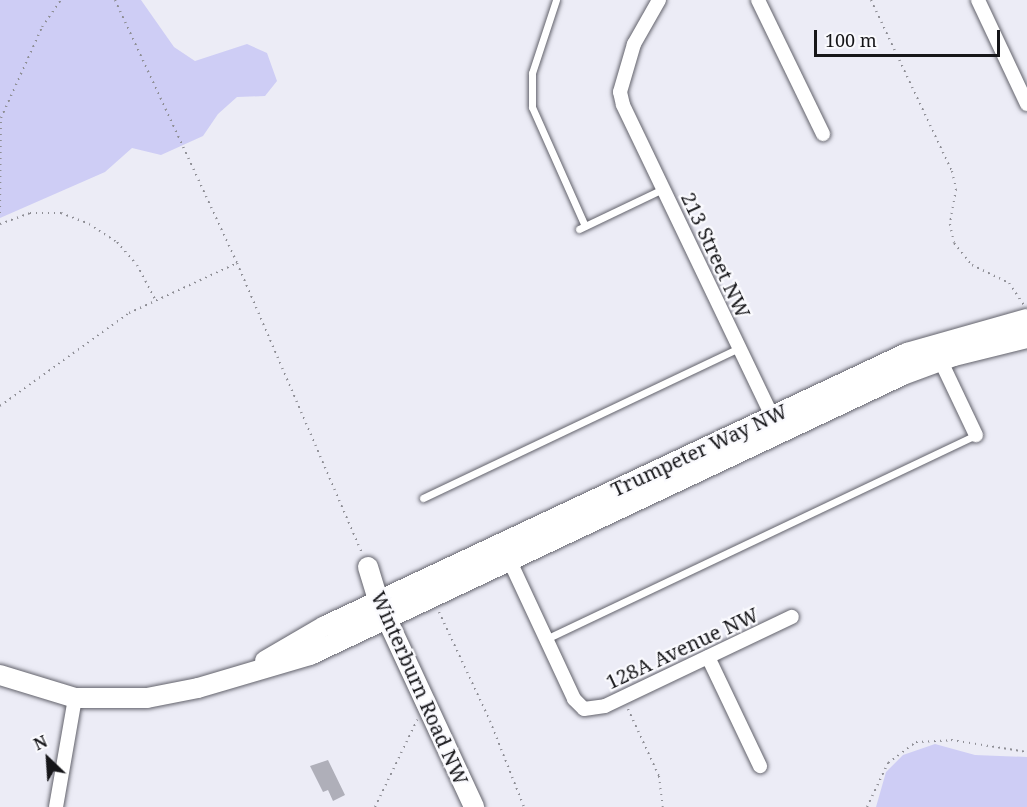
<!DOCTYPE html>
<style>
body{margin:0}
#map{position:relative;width:1027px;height:807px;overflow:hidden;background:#ececf6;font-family:"Noto Serif",serif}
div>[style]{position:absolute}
.green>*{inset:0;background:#cecdf5}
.building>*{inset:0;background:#afafb9}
.path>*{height:2px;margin-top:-1px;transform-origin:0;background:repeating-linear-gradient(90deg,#8f8f96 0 1.5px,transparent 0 6px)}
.roads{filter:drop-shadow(0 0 2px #62626b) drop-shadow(0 0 2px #62626b)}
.lane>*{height:7px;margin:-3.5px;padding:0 3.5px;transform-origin:3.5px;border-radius:3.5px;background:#fff}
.street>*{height:14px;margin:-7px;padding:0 7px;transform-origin:7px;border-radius:7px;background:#fff}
.secondary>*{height:20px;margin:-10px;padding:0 10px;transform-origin:10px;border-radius:10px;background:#fff}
span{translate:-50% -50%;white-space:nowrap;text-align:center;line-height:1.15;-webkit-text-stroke:4.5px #fafafe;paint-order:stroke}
.street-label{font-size:20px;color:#161619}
.north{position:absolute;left:18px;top:729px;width:60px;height:60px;-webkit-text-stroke:4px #fafafe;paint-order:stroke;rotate:335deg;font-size:16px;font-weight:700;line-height:24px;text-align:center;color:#161619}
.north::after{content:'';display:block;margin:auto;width:21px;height:27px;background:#161619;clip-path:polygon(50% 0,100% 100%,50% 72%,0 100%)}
.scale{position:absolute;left:814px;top:30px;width:186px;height:27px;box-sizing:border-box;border:3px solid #161619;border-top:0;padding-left:8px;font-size:18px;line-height:21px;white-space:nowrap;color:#161619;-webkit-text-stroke:4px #fafafe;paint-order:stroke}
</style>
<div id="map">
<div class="green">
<i style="clip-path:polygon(0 0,141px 0,174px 47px,195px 61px,247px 44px,267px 53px,277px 81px,265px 96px,237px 97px,218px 114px,203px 136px,161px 155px,132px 148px,105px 172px,0 218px)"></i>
<i style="clip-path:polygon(935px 744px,975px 755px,1027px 757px,1027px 807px,876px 807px,886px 772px,903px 755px)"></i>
</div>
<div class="building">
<i style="clip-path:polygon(328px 760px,345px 795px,333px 801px,328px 790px,323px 792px,310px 766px)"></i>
</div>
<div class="path">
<i style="left:115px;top:0;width:290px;rotate:65.1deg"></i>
<i style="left:237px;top:263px;width:316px;rotate:66.7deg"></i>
<i style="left:871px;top:0;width:189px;rotate:64.7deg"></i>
<i style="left:952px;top:171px;width:18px;rotate:77deg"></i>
<i style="left:956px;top:189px;width:36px;rotate:100deg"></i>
<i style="left:950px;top:224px;width:19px;rotate:78deg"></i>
<i style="left:954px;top:243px;width:28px;rotate:51deg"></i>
<i style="left:972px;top:265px;width:41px;rotate:25.9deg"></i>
<i style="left:1009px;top:283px;width:27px;rotate:56deg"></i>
<i style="left:0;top:213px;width:95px;rotate:-89.4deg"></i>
<i style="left:1px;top:118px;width:100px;rotate:-65.7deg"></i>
<i style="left:42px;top:27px;width:33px;rotate:-55deg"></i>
<i style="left:0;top:224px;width:32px;rotate:-20deg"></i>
<i style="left:30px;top:213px;width:31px"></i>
<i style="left:61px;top:213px;width:30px;rotate:21deg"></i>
<i style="left:89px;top:224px;width:33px;rotate:33deg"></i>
<i style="left:117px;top:242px;width:30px;rotate:49deg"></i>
<i style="left:137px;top:265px;width:41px;rotate:62.2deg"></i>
<i style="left:0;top:406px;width:159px;rotate:-35.8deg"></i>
<i style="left:129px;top:313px;width:119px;rotate:-24.8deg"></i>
<i style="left:439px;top:612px;width:120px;rotate:64.9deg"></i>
<i style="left:490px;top:721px;width:92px;rotate:68.4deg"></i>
<i style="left:628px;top:709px;width:74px;rotate:65.2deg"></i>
<i style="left:659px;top:776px;width:31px;rotate:83deg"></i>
<i style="left:375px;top:807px;width:97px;rotate:-64.2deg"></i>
<i style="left:867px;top:807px;width:49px;rotate:-64.5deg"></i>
<i style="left:888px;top:763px;width:35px;rotate:-37deg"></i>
<i style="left:916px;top:742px;width:35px;rotate:-3deg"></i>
<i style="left:951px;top:740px;width:77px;rotate:9deg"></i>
</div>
<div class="roads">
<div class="lane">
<i style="left:556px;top:0;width:77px;rotate:108.2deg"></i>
<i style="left:532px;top:73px;width:34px;rotate:90deg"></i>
<i style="left:532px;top:107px;width:130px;rotate:66deg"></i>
<i style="left:579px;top:229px;width:93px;rotate:-25.5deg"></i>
<i style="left:423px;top:498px;width:350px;rotate:-25.4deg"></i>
<i style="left:546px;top:639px;width:476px;rotate:-25.4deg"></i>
</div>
<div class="street">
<i style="left:659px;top:0;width:51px;rotate:119.6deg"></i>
<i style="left:634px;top:44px;width:50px;rotate:106.3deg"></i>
<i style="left:620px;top:92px;width:13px;rotate:77deg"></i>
<i style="left:623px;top:105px;width:352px;rotate:64.4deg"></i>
<i style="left:758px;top:0;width:149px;rotate:64.1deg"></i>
<i style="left:978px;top:0;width:115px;rotate:64.8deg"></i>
<i style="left:937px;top:353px;width:91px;rotate:64.6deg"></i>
<i style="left:507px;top:555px;width:159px;rotate:65deg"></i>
<i style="left:574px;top:699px;width:14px;rotate:45deg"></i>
<i style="left:584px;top:709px;width:21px;rotate:-8deg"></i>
<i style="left:605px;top:706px;width:207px;rotate:-25.5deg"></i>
<i style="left:708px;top:657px;width:121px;rotate:64.5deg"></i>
<i style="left:56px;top:807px;width:111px;rotate:-80.1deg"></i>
</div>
<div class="secondary">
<i style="left:368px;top:567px;width:37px;rotate:73deg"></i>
<i style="left:379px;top:602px;width:226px;rotate:65.1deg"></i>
<i style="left:265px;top:661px;width:69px;rotate:-30.3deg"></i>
<i style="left:325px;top:626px;width:643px;rotate:-25.13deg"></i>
<i style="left:907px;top:353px;width:125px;rotate:-15.8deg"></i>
<i style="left:0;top:675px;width:78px;rotate:17deg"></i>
<i style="left:75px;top:698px;width:72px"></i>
<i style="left:147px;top:698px;width:52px;rotate:-11.1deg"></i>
<i style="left:198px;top:688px;width:117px;rotate:-16.4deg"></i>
<i style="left:310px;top:655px;width:656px;rotate:-25.28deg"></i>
<i style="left:903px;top:375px;width:54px;rotate:-20.4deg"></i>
<i style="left:954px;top:356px;width:75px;rotate:-13.9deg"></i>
</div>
</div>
<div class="street-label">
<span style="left:716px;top:255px;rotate:65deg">213 Street NW</span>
<span style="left:699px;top:450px;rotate:-25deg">Trumpeter Way NW</span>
<span style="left:682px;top:648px;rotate:-25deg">128A Avenue NW</span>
<span style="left:420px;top:688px;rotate:66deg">Winterburn Road NW</span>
</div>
<div class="north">N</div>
<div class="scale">100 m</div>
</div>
